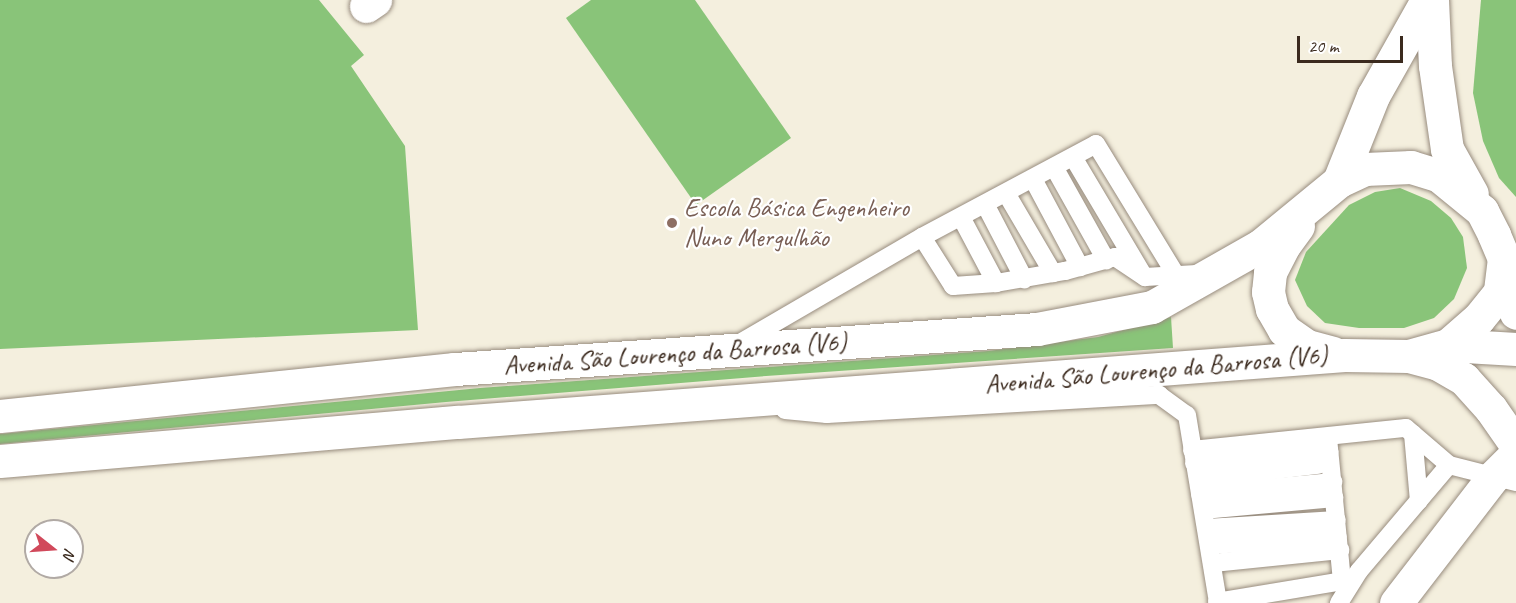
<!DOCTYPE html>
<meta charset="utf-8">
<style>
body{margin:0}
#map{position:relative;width:1516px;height:603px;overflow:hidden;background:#f4efde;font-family:Caveat,sans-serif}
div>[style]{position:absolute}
.green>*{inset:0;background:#89c479}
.roads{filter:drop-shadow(0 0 2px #988c7e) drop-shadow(0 0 2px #988c7e)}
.lane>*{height:18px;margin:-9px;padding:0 9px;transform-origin:9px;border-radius:9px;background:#fff}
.street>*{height:33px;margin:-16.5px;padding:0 16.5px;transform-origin:16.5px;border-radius:16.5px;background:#fff}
.secondary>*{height:33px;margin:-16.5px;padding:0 16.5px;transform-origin:16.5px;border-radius:16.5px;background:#fff}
.dots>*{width:16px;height:16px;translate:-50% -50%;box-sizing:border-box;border:3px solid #fff;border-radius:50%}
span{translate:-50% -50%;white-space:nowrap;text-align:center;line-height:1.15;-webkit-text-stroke:4.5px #fff;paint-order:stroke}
.education-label{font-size:26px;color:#785e54}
.left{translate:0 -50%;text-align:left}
.street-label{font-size:26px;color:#3b2a1e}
.north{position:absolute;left:24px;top:519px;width:60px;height:60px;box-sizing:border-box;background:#fff;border:2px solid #b1aaa5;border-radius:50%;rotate:107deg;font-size:16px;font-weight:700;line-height:24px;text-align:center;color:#3b2a1e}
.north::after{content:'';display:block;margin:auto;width:21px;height:27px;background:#d1495b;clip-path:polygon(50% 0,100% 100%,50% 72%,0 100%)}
.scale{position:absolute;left:1297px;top:36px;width:106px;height:27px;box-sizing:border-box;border:3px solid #3b2a1e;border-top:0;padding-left:8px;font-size:18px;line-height:21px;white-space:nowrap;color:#3b2a1e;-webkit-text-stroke:4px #fff;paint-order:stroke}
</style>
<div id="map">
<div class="green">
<i style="clip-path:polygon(0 0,319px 0,364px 55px,351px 66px,405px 146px,418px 330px,0 349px)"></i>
<i style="clip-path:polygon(591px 0,695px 0,791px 138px,696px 205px,566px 18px)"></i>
<i style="clip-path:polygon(1481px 0,1516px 0,1516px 197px,1499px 178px,1483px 141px,1473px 93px)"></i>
<i style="clip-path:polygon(1400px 188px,1431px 201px,1451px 218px,1463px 237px,1467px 268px,1454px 299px,1434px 318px,1404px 328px,1359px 328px,1325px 323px,1307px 306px,1295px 280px,1306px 252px,1349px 205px,1375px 192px)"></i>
<i style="clip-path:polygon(1171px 317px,1173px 348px,766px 376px,446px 402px,0 444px,0 434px,480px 388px,988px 351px,1098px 337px)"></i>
</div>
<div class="roads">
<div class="lane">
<i style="left:1073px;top:157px;width:135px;rotate:59.3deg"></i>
<i style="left:1054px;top:167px;width:107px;rotate:60.8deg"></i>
<i style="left:1033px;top:179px;width:100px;rotate:61.9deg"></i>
<i style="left:1006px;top:193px;width:93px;rotate:59.6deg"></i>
<i style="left:985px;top:204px;width:85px;rotate:62.5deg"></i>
<i style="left:961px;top:217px;width:75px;rotate:62.1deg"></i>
<i style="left:922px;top:237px;width:197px;rotate:-28.1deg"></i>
<i style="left:1096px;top:144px;width:153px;rotate:58.6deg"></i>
<i style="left:740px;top:343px;width:211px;rotate:-30.2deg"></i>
<i style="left:922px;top:237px;width:58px;rotate:57.7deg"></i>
<i style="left:953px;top:286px;width:43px;rotate:-4deg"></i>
<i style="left:996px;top:283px;width:70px;rotate:-9.9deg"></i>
<i style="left:1065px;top:271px;width:52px;rotate:-15.6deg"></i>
<i style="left:1115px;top:257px;width:36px;rotate:34deg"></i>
<i style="left:1145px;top:277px;width:52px;rotate:-3.3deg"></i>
<i style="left:785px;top:410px;width:42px;rotate:5.4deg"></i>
<i style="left:827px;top:414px;width:333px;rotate:-3.3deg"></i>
<i style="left:1159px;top:395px;width:34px;rotate:36deg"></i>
<i style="left:1187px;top:415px;width:191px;rotate:80.6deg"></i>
<i style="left:1413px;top:434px;width:67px;rotate:84.9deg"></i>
<i style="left:1192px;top:450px;width:215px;rotate:-5.9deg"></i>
<i style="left:1406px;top:428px;width:57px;rotate:40.7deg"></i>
<i style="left:1449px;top:465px;width:69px;rotate:14.2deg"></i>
<i style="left:1194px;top:463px;width:136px;rotate:-4.6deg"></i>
<i style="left:1198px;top:479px;width:121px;rotate:-6.7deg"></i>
<i style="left:1200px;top:494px;width:134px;rotate:-5.2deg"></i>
<i style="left:1203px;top:510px;width:132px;rotate:-5.2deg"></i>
<i style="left:1207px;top:528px;width:130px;rotate:-3.5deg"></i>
<i style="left:1210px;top:545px;width:128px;rotate:-3.6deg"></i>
<i style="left:1213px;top:563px;width:128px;rotate:-5.8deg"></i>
<i style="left:1217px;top:602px;width:127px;rotate:-9.5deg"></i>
<i style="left:1342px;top:581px;width:145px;rotate:-95.6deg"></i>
<i style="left:1339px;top:603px;width:38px;rotate:-58deg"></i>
<i style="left:1359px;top:571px;width:139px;rotate:-49.7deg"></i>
</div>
<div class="street">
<i style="left:366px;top:6px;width:11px;rotate:-34deg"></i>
<i style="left:1504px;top:258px;width:56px;rotate:77.7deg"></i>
<i style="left:1409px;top:356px;width:30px;rotate:15deg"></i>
<i style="left:1438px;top:364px;width:30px;rotate:30deg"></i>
<i style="left:1464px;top:379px;width:40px;rotate:48deg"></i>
<i style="left:1491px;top:409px;width:44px;rotate:55.2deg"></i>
<i style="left:1396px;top:603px;width:159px;rotate:-52.4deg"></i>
<i style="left:1493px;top:477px;width:33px;rotate:-45deg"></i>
</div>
<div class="secondary">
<i style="left:1432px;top:0;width:66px;rotate:87.4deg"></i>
<i style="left:1435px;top:66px;width:84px;rotate:81.8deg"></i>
<i style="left:1447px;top:149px;width:51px;rotate:60.9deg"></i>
<i style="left:1339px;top:181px;width:92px;rotate:-68.2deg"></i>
<i style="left:1373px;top:96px;width:110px;rotate:-60.6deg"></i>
<i style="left:1298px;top:226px;width:24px;rotate:126deg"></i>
<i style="left:1284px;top:245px;width:31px;rotate:117deg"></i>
<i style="left:1270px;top:273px;width:19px;rotate:96deg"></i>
<i style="left:1268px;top:292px;width:17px;rotate:77deg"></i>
<i style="left:1272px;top:309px;width:24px;rotate:60deg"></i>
<i style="left:1284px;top:330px;width:28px;rotate:35deg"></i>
<i style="left:1307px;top:346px;width:27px;rotate:15deg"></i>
<i style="left:0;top:416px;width:457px;rotate:-5.9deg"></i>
<i style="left:455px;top:369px;width:583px;rotate:-3.93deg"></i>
<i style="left:1037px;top:329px;width:117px;rotate:-10.8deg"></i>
<i style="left:1152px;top:307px;width:124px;rotate:-29.5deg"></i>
<i style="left:1260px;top:246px;width:102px;rotate:-39.4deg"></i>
<i style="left:1339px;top:181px;width:29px;rotate:-25deg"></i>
<i style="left:1365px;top:169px;width:46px;rotate:-2.5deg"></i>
<i style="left:1411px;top:167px;width:28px;rotate:17deg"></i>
<i style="left:1438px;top:175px;width:57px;rotate:39.3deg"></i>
<i style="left:1482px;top:211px;width:27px;rotate:63deg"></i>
<i style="left:1494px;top:235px;width:25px;rotate:67deg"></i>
<i style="left:1504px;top:258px;width:34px;rotate:97deg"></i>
<i style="left:1500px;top:292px;width:33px;rotate:129deg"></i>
<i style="left:1479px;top:318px;width:41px;rotate:138.9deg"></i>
<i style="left:0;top:461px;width:460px;rotate:-4.9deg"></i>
<i style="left:458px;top:422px;width:889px;rotate:-4.32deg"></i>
<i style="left:1344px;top:355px;width:65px;rotate:0.9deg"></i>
<i style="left:1409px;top:356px;width:41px;rotate:-15.8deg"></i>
<i style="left:1448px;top:345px;width:68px;rotate:3.4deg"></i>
</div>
</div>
<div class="dots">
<i style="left:672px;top:223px;background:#8d6e63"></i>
</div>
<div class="education-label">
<span class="left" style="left:684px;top:223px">Escola Básica Engenheiro<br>Nuno Mergulhão</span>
</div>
<div class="street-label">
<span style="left:675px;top:354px;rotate:-4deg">Avenida São Lourenço da Barrosa (V6)</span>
<span style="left:1156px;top:370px;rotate:-5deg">Avenida São Lourenço da Barrosa (V6)</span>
</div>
<div class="north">N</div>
<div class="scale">20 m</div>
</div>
